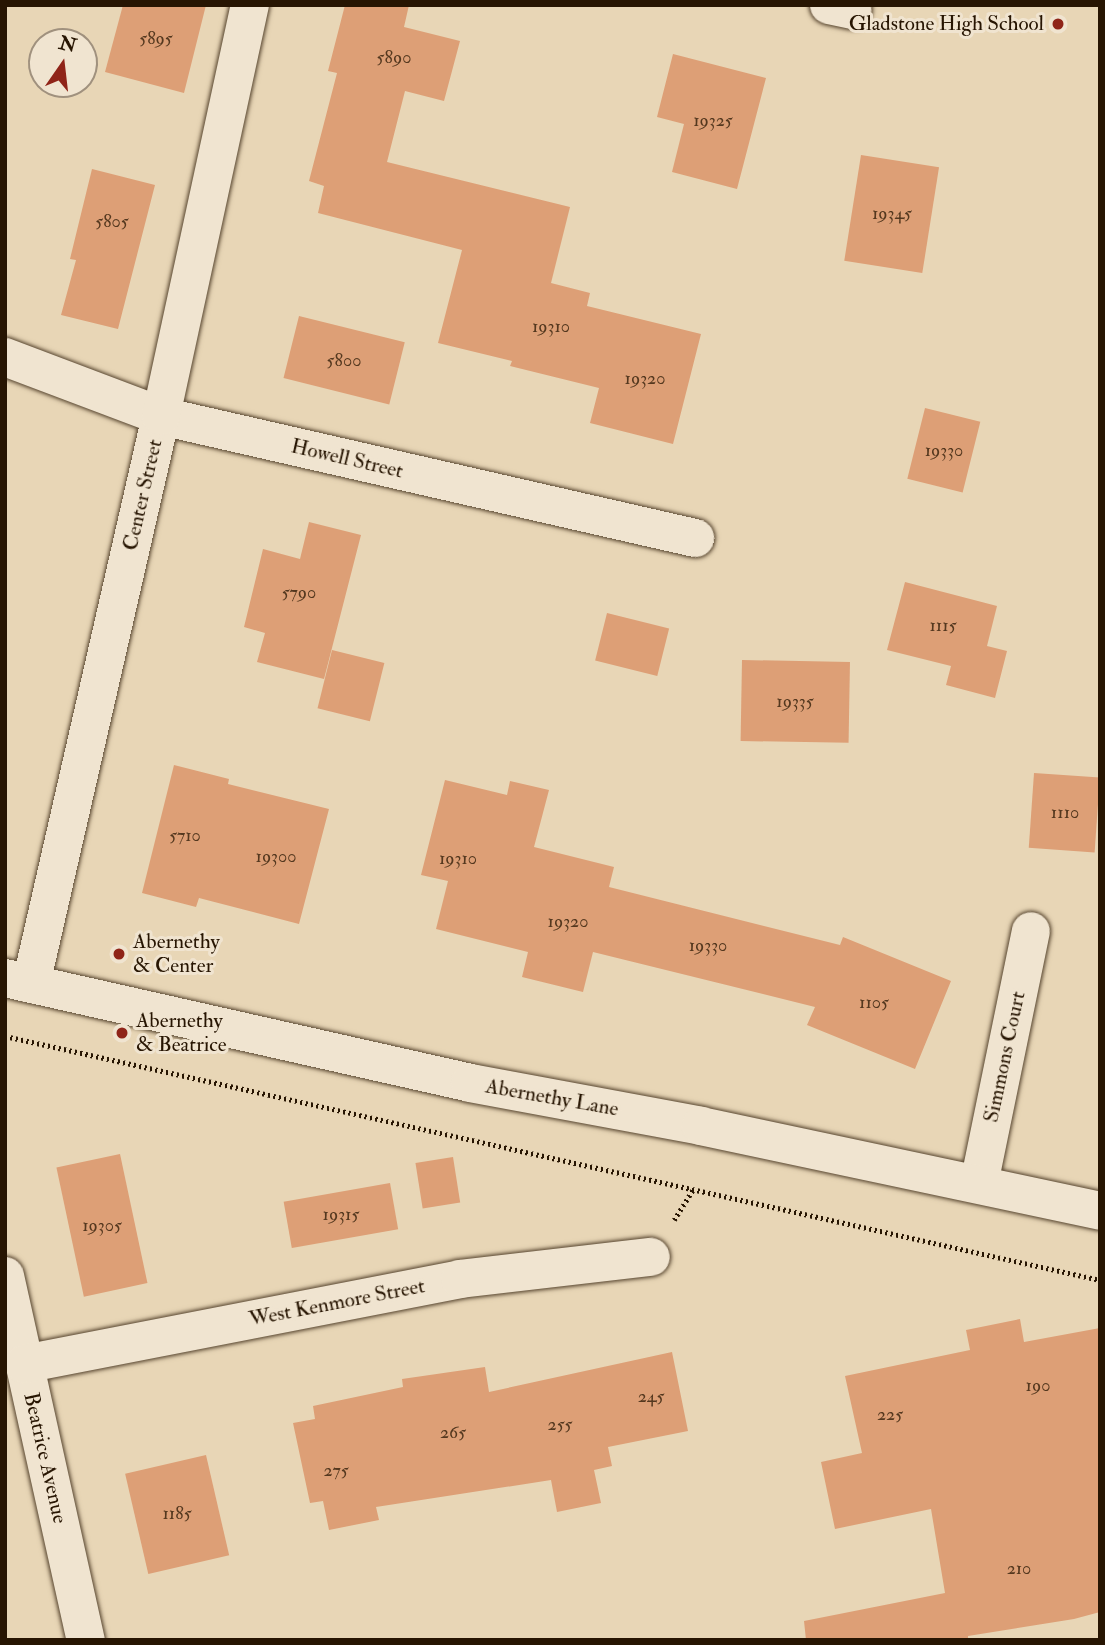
<!DOCTYPE html>
<style>
body{margin:0}
#map{position:relative;width:1105px;height:1645px;overflow:hidden;background:#e8d6b6;font-family:"IM FELL Double Pica",serif}
div>[style]{position:absolute}
.building>*{inset:0;background:#dd9f76;transform-origin:0 0}
.path>*{height:4.5px;margin-top:-2.25px;transform-origin:0;background:repeating-linear-gradient(90deg,#271502 0 2px,transparent 0 5.5px)}
.roads{filter:drop-shadow(0 0 2px #57452f) drop-shadow(0 0 2px #57452f)}
.street>*{height:38px;margin:-19px;padding:0 19px;transform-origin:19px;border-radius:19px;background:#f0e4d0}
.secondary>*{height:38px;margin:-19px;padding:0 19px;transform-origin:19px;border-radius:19px;background:#f0e4d0}
.dots>*{width:19px;height:19px;translate:-50% -50%;box-sizing:border-box;border:4px solid #f0e4d0;border-radius:50%}
span{translate:-50% -50%;white-space:nowrap;text-align:center;line-height:1.15;-webkit-text-stroke:6px #f0e4d0;paint-order:stroke}
.number-label{font-size:18px;color:#54381f}
.number-label span{-webkit-text-stroke-width:0}
.poi-label{font-size:21px;color:#271502}
.right{translate:-100% -50%;text-align:right}
.left{translate:0 -50%;text-align:left}
.street-label{font-size:21px;color:#271502}
.frame{position:absolute;inset:0;border:7px solid #271502;pointer-events:none}
.north{position:absolute;left:28px;top:28px;width:70px;height:70px;box-sizing:border-box;background:#f0e4d0;border:2px solid #a0917e;border-radius:50%;rotate:14deg;font-size:19px;font-weight:700;line-height:28px;text-align:center;color:#271502}
.north::after{content:'';display:block;margin:auto;width:24px;height:32px;background:#8f2418;clip-path:polygon(50% 0,100% 100%,50% 72%,0 100%)}
</style>
<div id="map">
<div class="building">
<i style="clip-path:polygon(123px 5px,206px 5px,184px 93px,105px 72px)"></i>
<i style="clip-path:polygon(345px 5px,409px 5px,404px 27px,460px 41px,444px 101px,405px 91px,387px 162px,570px 207px,551px 283px,590px 293px,587px 306px,701px 334px,673px 444px,590px 423px,599px 388px,510px 366px,512px 361px,438px 343px,462px 250px,318px 213px,324px 186px,309px 181px,337px 73px,328px 71px)"></i>
<i style="clip-path:polygon(673px 54px,766px 78px,737px 189px,672px 172px,684px 124px,657px 117px)"></i>
<i style="left:861px;top:155px;width:79px;height:107px;rotate:9deg"></i>
<i style="clip-path:polygon(92px 169px,155px 185px,118px 329px,61px 315px,76px 260px,70px 259px)"></i>
<i style="left:299px;top:316px;width:109px;height:64px;rotate:14deg"></i>
<i style="left:925px;top:408px;width:57px;height:73px;rotate:14deg"></i>
<i style="clip-path:polygon(309px 522px,361px 535px,324px 679px,257px 662px,265px 633px,244px 627px,263px 549px,300px 559px)"></i>
<i style="clip-path:polygon(905px 582px,997px 606px,987px 646px,1007px 651px,995px 698px,946px 685px,951px 666px,887px 650px)"></i>
<i style="left:607px;top:613px;width:64px;height:49px;rotate:14deg"></i>
<i style="left:332px;top:650px;width:54px;height:60px;rotate:14deg"></i>
<i style="left:742px;top:660px;width:108px;height:81px;rotate:1deg"></i>
<i style="clip-path:polygon(174px 765px,229px 779px,228px 784px,329px 809px,299px 924px,199px 898px,196px 907px,142px 893px)"></i>
<i style="left:1034px;top:773px;width:66px;height:75px;rotate:4deg"></i>
<i style="clip-path:polygon(445px 780px,507px 795px,510px 781px,549px 790px,534px 847px,614px 867px,609px 887px,840px 945px,843px 937px,951px 981px,915px 1069px,807px 1025px,815px 1007px,593px 952px,583px 992px,522px 977px,528px 952px,436px 929px,448px 881px,421px 875px)"></i>
<i style="left:120px;top:1154px;width:132px;height:65px;rotate:78deg"></i>
<i style="left:453px;top:1157px;width:46px;height:38px;rotate:81deg"></i>
<i style="left:390px;top:1183px;width:47px;height:108px;rotate:80deg"></i>
<i style="clip-path:polygon(1020px 1319px,1024px 1342px,1100px 1328px,1100px 1612px,1074px 1619px,968px 1636px,968px 1640px,806px 1640px,804px 1621px,945px 1593px,931px 1509px,835px 1529px,821px 1462px,862px 1453px,845px 1376px,970px 1350px,966px 1330px)"></i>
<i style="clip-path:polygon(672px 1352px,688px 1431px,608px 1447px,612px 1466px,594px 1470px,601px 1503px,557px 1512px,551px 1480px,376px 1507px,379px 1520px,329px 1530px,323px 1501px,310px 1503px,293px 1423px,315px 1419px,313px 1406px,403px 1387px,402px 1379px,485px 1367px,489px 1392px)"></i>
<i style="left:206px;top:1455px;width:103px;height:83px;rotate:77deg"></i>
</div>
<div class="path">
<i style="left:5px;top:1036px;width:1122px;rotate:12.56deg"></i>
<i style="left:674px;top:1220px;width:38px;rotate:-58deg"></i>
</div>
<div class="roads">
<div class="street">
<i style="left:829px;top:5px;width:24px;rotate:12deg"></i>
<i style="left:5px;top:357px;width:167px;rotate:20.7deg"></i>
<i style="left:161px;top:416px;width:548px;rotate:12.87deg"></i>
<i style="left:31px;top:984px;width:583px;rotate:-77.11deg"></i>
<i style="left:161px;top:416px;width:421px;rotate:-77.8deg"></i>
<i style="left:979px;top:1184px;width:258px;rotate:-78.4deg"></i>
<i style="left:5px;top:1276px;width:373px;rotate:77.5deg"></i>
<i style="left:24px;top:1364px;width:444px;rotate:-11deg"></i>
<i style="left:460px;top:1279px;width:192px;rotate:-6.6deg"></i>
</div>
<div class="secondary">
<i style="left:5px;top:978px;width:477px;rotate:12.7deg"></i>
<i style="left:470px;top:1083px;width:235px;rotate:10.5deg"></i>
<i style="left:701px;top:1126px;width:408px;rotate:12deg"></i>
</div>
</div>
<div class="dots">
<i style="left:1058px;top:24px;background:#8f2418"></i>
<i style="left:119px;top:954px;background:#8f2418"></i>
<i style="left:122px;top:1033px;background:#8f2418"></i>
</div>
<div class="number-label">
<span style="left:156px;top:39px">5895</span>
<span style="left:394px;top:58px">5890</span>
<span style="left:713px;top:121px">19325</span>
<span style="left:892px;top:214px">19345</span>
<span style="left:112px;top:222px">5805</span>
<span style="left:551px;top:327px">19310</span>
<span style="left:344px;top:361px">5800</span>
<span style="left:645px;top:379px">19320</span>
<span style="left:944px;top:451px">19330</span>
<span style="left:299px;top:593px">5790</span>
<span style="left:943px;top:626px">1115</span>
<span style="left:795px;top:702px">19335</span>
<span style="left:1065px;top:813px">1110</span>
<span style="left:185px;top:836px">5710</span>
<span style="left:276px;top:857px">19300</span>
<span style="left:458px;top:859px">19310</span>
<span style="left:568px;top:922px">19320</span>
<span style="left:708px;top:946px">19330</span>
<span style="left:874px;top:1003px">1105</span>
<span style="left:341px;top:1215px">19315</span>
<span style="left:102px;top:1226px">19305</span>
<span style="left:1038px;top:1386px">190</span>
<span style="left:651px;top:1397px">245</span>
<span style="left:890px;top:1415px">225</span>
<span style="left:560px;top:1425px">255</span>
<span style="left:453px;top:1433px">265</span>
<span style="left:336px;top:1471px">275</span>
<span style="left:177px;top:1514px">1185</span>
<span style="left:1019px;top:1569px">210</span>
</div>
<div class="poi-label">
<span class="right" style="left:1044px;top:24px">Gladstone High School</span>
<span class="left" style="left:133px;top:954px">Abernethy<br>&amp; Center</span>
<span class="left" style="left:136px;top:1033px">Abernethy<br>&amp; Beatrice</span>
</div>
<div class="street-label">
<span style="left:347px;top:459px;rotate:13deg">Howell Street</span>
<span style="left:143px;top:495px;rotate:-77deg">Center Street</span>
<span style="left:1005px;top:1057px;rotate:-78deg">Simmons Court</span>
<span style="left:552px;top:1098px;rotate:10deg">Abernethy Lane</span>
<span style="left:337px;top:1303px;rotate:-11deg">West Kenmore Street</span>
<span style="left:45px;top:1458px;rotate:77deg">Beatrice Avenue</span>
</div>
<div class="frame"></div>
<div class="north">N</div>
</div>
